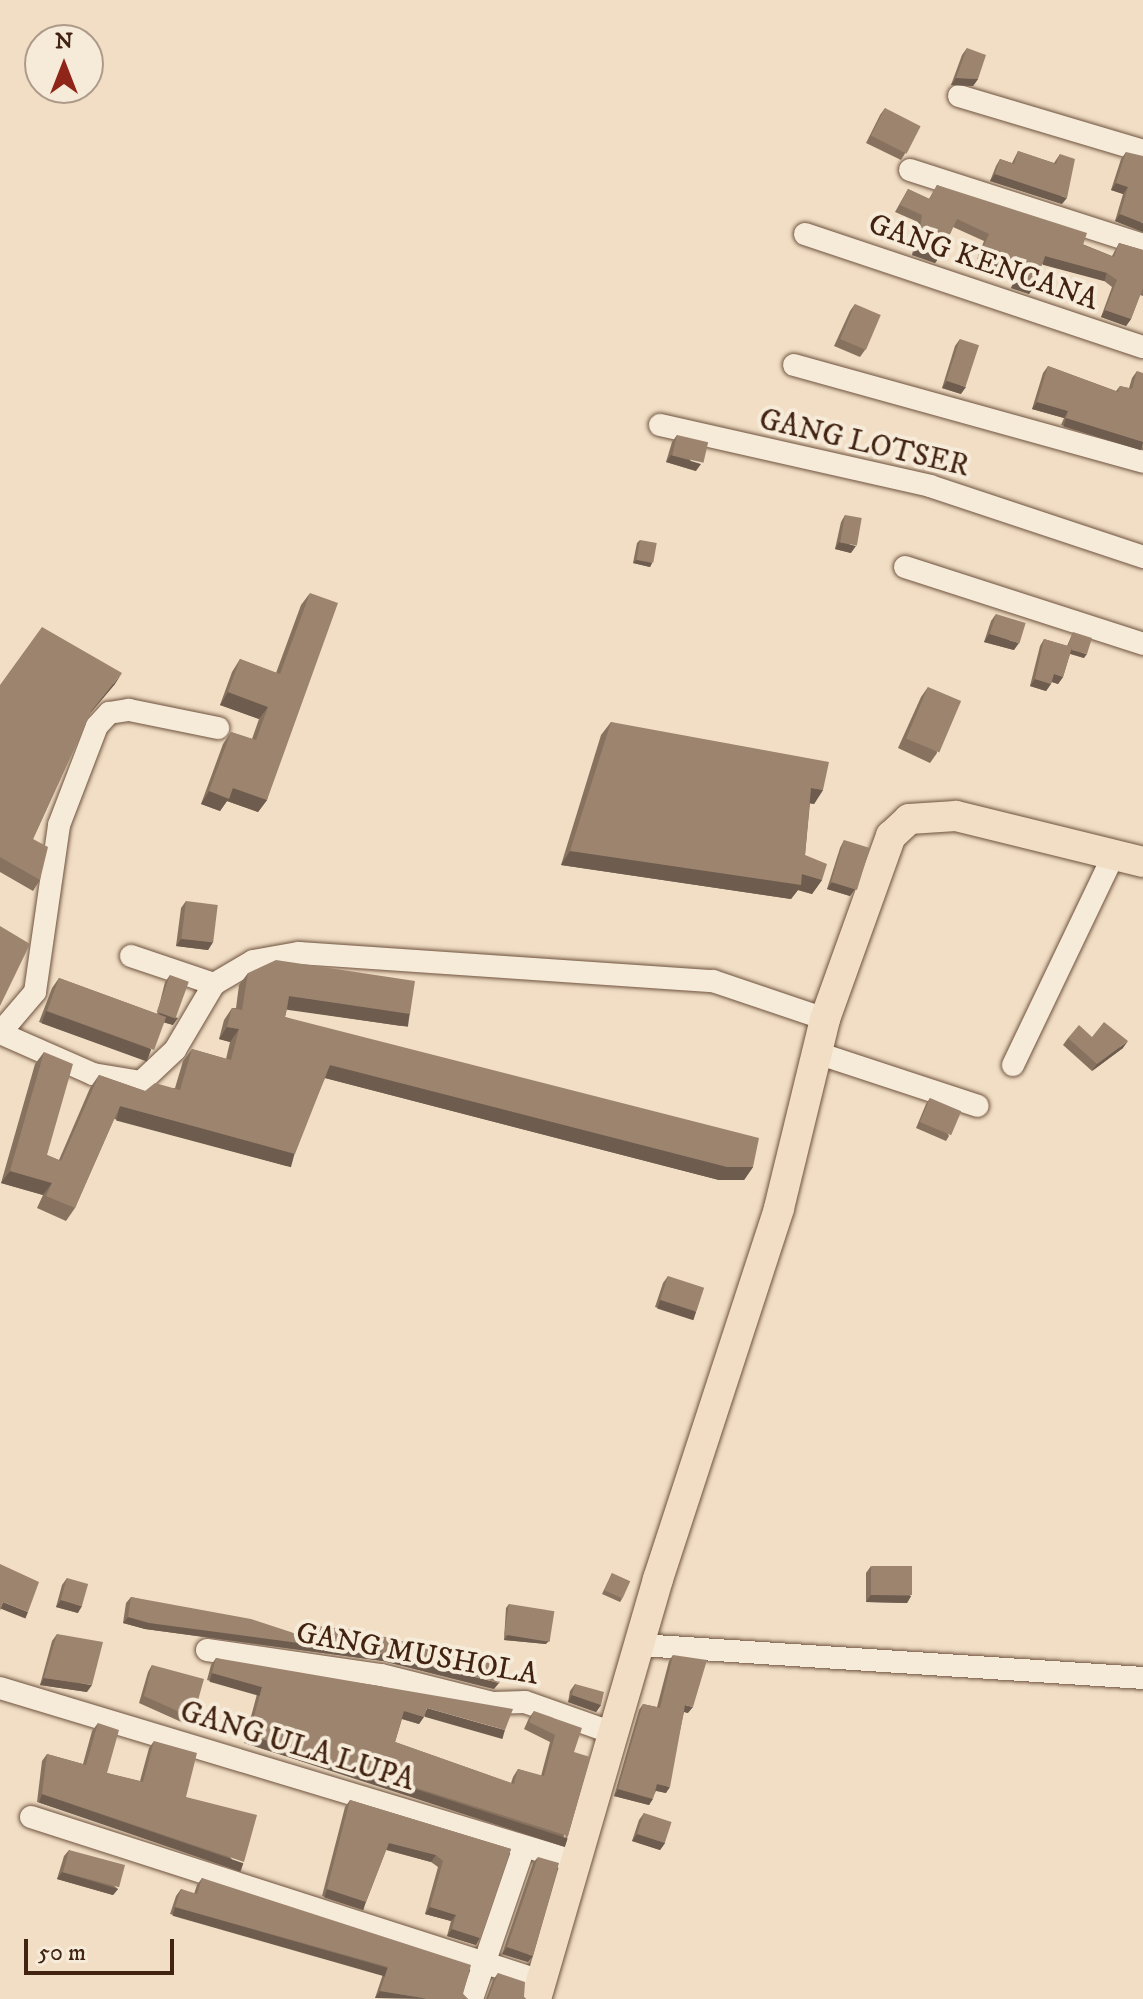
<!DOCTYPE html>
<style>
body{margin:0}
#map{position:relative;width:1143px;height:1999px;overflow:hidden;background:#f1dec5;font-family:"IM FELL DW Pica",serif}
div>[style]{position:absolute}
.roads{filter:drop-shadow(0 0 2px #6e523e) drop-shadow(0 0 2px #6e523e)}
.minor>*{height:22px;margin:-11px;padding:0 11px;transform-origin:11px;border-radius:11px;background:#f6ead9}
.major>*{height:30px;margin:-15px;padding:0 15px;transform-origin:15px;border-radius:15px;background:#f1dec5}
.wall>*{inset:0;background:#87725f}
.shaded-wall>*{inset:0;background:#6e5c4e;transform-origin:0 0}
.building>*{inset:0;background:#9d846f;transform-origin:0 0}
span{translate:-50% -50%;white-space:nowrap;text-align:center;line-height:1.15;-webkit-text-stroke:8px #f6ead9;paint-order:stroke}
.street-label{font-size:30px;color:#422311}
.north{position:absolute;left:24px;top:24px;width:80px;height:80px;box-sizing:border-box;background:#f6ead9;border:2px solid #ae9a89;border-radius:50%;rotate:0deg;font-size:22px;font-weight:700;line-height:32px;text-align:center;color:#422311}
.north::after{content:'';display:block;margin:auto;width:28px;height:36px;background:#8f2418;clip-path:polygon(50% 0,100% 100%,50% 72%,0 100%)}
.scale{position:absolute;left:24px;top:1939px;width:150px;height:36px;box-sizing:border-box;border:4px solid #422311;border-top:0;padding-left:10px;font-size:24px;line-height:28px;white-space:nowrap;color:#422311;-webkit-text-stroke:6px #f6ead9;paint-order:stroke}
</style>
<div id="map">
<div class="roads">
<div class="minor">
<i style="left:959px;top:96px;width:192px;rotate:16.6deg"></i>
<i style="left:910px;top:170px;width:245px;rotate:17.8deg"></i>
<i style="left:805px;top:234px;width:356px;rotate:18.5deg"></i>
<i style="left:794px;top:365px;width:362px;rotate:15.5deg"></i>
<i style="left:660px;top:425px;width:277px;rotate:12.7deg"></i>
<i style="left:930px;top:486px;width:225px;rotate:18.4deg"></i>
<i style="left:905px;top:567px;width:250px;rotate:17.9deg"></i>
<i style="left:131px;top:956px;width:88px;rotate:18.6deg"></i>
<i style="left:0;top:1033px;width:102px;rotate:23.8deg"></i>
<i style="left:93px;top:1074px;width:49px;rotate:9.5deg"></i>
<i style="left:141px;top:1082px;width:47px;rotate:-43.3deg"></i>
<i style="left:175px;top:1050px;width:77px;rotate:-59.4deg"></i>
<i style="left:214px;top:984px;width:45px;rotate:-30.5deg"></i>
<i style="left:253px;top:961px;width:47px;rotate:-9.9deg"></i>
<i style="left:299px;top:953px;width:415px;rotate:3.9deg"></i>
<i style="left:713px;top:981px;width:118px;rotate:18.7deg"></i>
<i style="left:0;top:1033px;width:54px;rotate:-49.5deg"></i>
<i style="left:35px;top:992px;width:169px;rotate:-81.8deg"></i>
<i style="left:59px;top:825px;width:106px;rotate:-69deg"></i>
<i style="left:97px;top:726px;width:18px;rotate:-47deg"></i>
<i style="left:109px;top:713px;width:20px;rotate:-9deg"></i>
<i style="left:129px;top:710px;width:91px;rotate:11.4deg"></i>
<i style="left:817px;top:1053px;width:169px;rotate:18.2deg"></i>
<i style="left:1013px;top:1065px;width:236px;rotate:-64.4deg"></i>
<i style="left:640px;top:1645px;width:504px;rotate:3.75deg"></i>
<i style="left:207px;top:1650px;width:176px;rotate:8.2deg"></i>
<i style="left:381px;top:1675px;width:115px;rotate:14deg"></i>
<i style="left:493px;top:1703px;width:32px;rotate:-2deg"></i>
<i style="left:525px;top:1702px;width:93px;rotate:19.4deg"></i>
<i style="left:0;top:1688px;width:603px;rotate:16.78deg"></i>
<i style="left:31px;top:1817px;width:536px;rotate:17.83deg"></i>
<i style="left:472px;top:1999px;width:161px;rotate:-71.1deg"></i>
</div>
<div class="major">
<i style="left:536px;top:1999px;width:437px;rotate:-73.8deg"></i>
<i style="left:658px;top:1579px;width:390px;rotate:-71.9deg"></i>
<i style="left:779px;top:1208px;width:195px;rotate:-76.3deg"></i>
<i style="left:825px;top:1019px;width:195px;rotate:-70.2deg"></i>
<i style="left:891px;top:836px;width:25px;rotate:-43deg"></i>
<i style="left:909px;top:819px;width:47px;rotate:-3.7deg"></i>
<i style="left:956px;top:816px;width:193px;rotate:13.8deg"></i>
</div>
</div>
<div class="wall">
<i style="clip-path:polygon(967px 48px,978px 79px,973px 86px,951px 85px,962px 55px)"></i>
<i style="clip-path:polygon(885px 108px,906px 152px,901px 160px,866px 143px,880px 115px)"></i>
<i style="clip-path:polygon(1018px 151px,1054px 163px,1060px 154px,1062px 204px,990px 181px,996px 166px,1000px 159px,1012px 163px)"></i>
<i style="clip-path:polygon(1126px 152px,1143px 232px,1115px 221px,1123px 194px,1111px 190px,1121px 159px)"></i>
<i style="clip-path:polygon(937px 185px,1112px 256px,1119px 243px,1143px 250px,1143px 296px,1140px 295px,1131px 319px,1126px 326px,1101px 317px,1112px 287px,1103px 280px,1042px 264px,1029px 294px,1011px 288px,1015px 277px,977px 259px,984px 241px,953px 227px,940px 256px,935px 263px,912px 255px,918px 222px,895px 212px,908px 189px,929px 199px)"></i>
<i style="clip-path:polygon(855px 304px,865px 350px,860px 357px,834px 346px,850px 311px)"></i>
<i style="clip-path:polygon(960px 339px,961px 394px,942px 388px,955px 346px)"></i>
<i style="clip-path:polygon(1048px 366px,1116px 391px,1120px 386px,1129px 388px,1132px 378px,1137px 371px,1143px 450px,1061px 425px,1064px 418px,1032px 409px,1043px 373px)"></i>
<i style="clip-path:polygon(677px 435px,696px 471px,666px 462px,672px 442px)"></i>
<i style="clip-path:polygon(845px 515px,851px 553px,835px 549px,841px 522px)"></i>
<i style="clip-path:polygon(640px 540px,652px 563px,650px 567px,633px 563px,637px 543px)"></i>
<i style="clip-path:polygon(310px 593px,267px 800px,258px 812px,227px 801px,220px 811px,201px 804px,223px 744px,231px 732px,252px 739px,259px 719px,220px 705px,232px 672px,240px 659px,276px 673px,301px 605px)"></i>
<i style="clip-path:polygon(996px 614px,1014px 650px,984px 642px,991px 621px)"></i>
<i style="clip-path:polygon(1073px 632px,1084px 658px,1070px 654px,1063px 677px,1058px 684px,1052px 682px,1046px 691px,1030px 686px,1040px 646px,1044px 639px,1067px 646px)"></i>
<i style="clip-path:polygon(115px 684px,90px 714px,33px 839px,40px 880px,33px 891px,0 872px,0 685px)"></i>
<i style="clip-path:polygon(928px 687px,937px 753px,930px 763px,898px 748px,921px 697px)"></i>
<i style="clip-path:polygon(611px 722px,823px 790px,814px 804px,810px 803px,805px 855px,822px 880px,812px 894px,798px 890px,791px 899px,561px 865px,601px 735px)"></i>
<i style="clip-path:polygon(844px 840px,855px 889px,850px 896px,827px 889px,840px 848px)"></i>
<i style="clip-path:polygon(186px 901px,213px 942px,208px 950px,176px 946px,181px 908px)"></i>
<i style="clip-path:polygon(248px 973px,410px 1014px,401px 1026px,287px 1009px,285px 1017px,753px 1167px,744px 1180px,719px 1180px,325px 1078px,287px 1166px,114px 1119px,75px 1208px,66px 1221px,37px 1208px,43px 1195px,1px 1183px,35px 1064px,44px 1052px,47px 1155px,59px 1160px,90px 1088px,99px 1075px,145px 1091px,175px 1088px,183px 1061px,192px 1049px,226px 1059px,230px 1042px,219px 1039px,224px 1020px,232px 1008px,236px 1008px,239px 985px)"></i>
<i style="clip-path:polygon(170px 975px,173px 1025px,164px 1022px,144px 1060px,39px 1022px,52px 988px,59px 978px,157px 1014px,165px 982px)"></i>
<i style="clip-path:polygon(1092px 1037px,1123px 1048px,1092px 1071px,1063px 1045px,1068px 1038px)"></i>
<i style="clip-path:polygon(930px 1098px,949px 1136px,946px 1141px,916px 1128px,926px 1104px)"></i>
<i style="clip-path:polygon(668px 1276px,696px 1312px,691px 1319px,655px 1307px,663px 1283px)"></i>
<i style="clip-path:polygon(871px 1566px,911px 1596px,907px 1603px,866px 1602px,866px 1573px)"></i>
<i style="clip-path:polygon(612px 1573px,622px 1599px,620px 1602px,602px 1594px)"></i>
<i style="clip-path:polygon(67px 1578px,78px 1613px,56px 1607px,62px 1585px)"></i>
<i style="clip-path:polygon(131px 1597px,312px 1639px,313px 1633px,317px 1626px,494px 1689px,383px 1661px,145px 1629px,123px 1623px,126px 1603px)"></i>
<i style="clip-path:polygon(509px 1604px,546px 1644px,504px 1640px,506px 1608px)"></i>
<i style="clip-path:polygon(57px 1634px,87px 1692px,40px 1685px,52px 1641px)"></i>
<i style="clip-path:polygon(673px 1655px,688px 1713px,684px 1712px,666px 1793px,656px 1791px,649px 1805px,614px 1796px,639px 1710px,643px 1704px,657px 1707px,669px 1661px)"></i>
<i style="clip-path:polygon(216px 1658px,505px 1730px,500px 1737px,424px 1716px,419px 1724px,402px 1719px,395px 1742px,511px 1783px,513px 1777px,518px 1769px,541px 1776px,550px 1742px,524px 1729px,529px 1718px,534px 1711px,574px 1752px,563px 1843px,244px 1743px,257px 1694px,207px 1680px,211px 1665px)"></i>
<i style="clip-path:polygon(152px 1665px,193px 1718px,188px 1725px,139px 1703px,148px 1672px)"></i>
<i style="clip-path:polygon(575px 1684px,601px 1705px,596px 1712px,568px 1702px,570px 1691px)"></i>
<i style="clip-path:polygon(98px 1723px,107px 1773px,140px 1781px,149px 1748px,154px 1741px,186px 1797px,239px 1869px,37px 1802px,42px 1761px,47px 1754px,83px 1764px,92px 1731px)"></i>
<i style="clip-path:polygon(350px 1800px,511px 1849px,476px 1945px,447px 1936px,451px 1921px,425px 1914px,438px 1867px,431px 1862px,386px 1850px,366px 1902px,362px 1909px,322px 1896px,345px 1807px)"></i>
<i style="clip-path:polygon(644px 1813px,665px 1843px,660px 1850px,632px 1841px,639px 1820px)"></i>
<i style="clip-path:polygon(69px 1850px,118px 1889px,113px 1895px,57px 1879px,64px 1856px)"></i>
<i style="clip-path:polygon(538px 1857px,528px 1962px,502px 1954px,533px 1863px)"></i>
<i style="clip-path:polygon(202px 1878px,463px 1994px,468px 1999px,375px 1998px,383px 1974px,170px 1914px,176px 1896px,181px 1889px,194px 1894px,197px 1885px)"></i>
<i style="clip-path:polygon(498px 1973px,524px 1997px,526px 1999px,486px 1999px,493px 1980px)"></i>
</div>
<div class="shaded-wall">
<i style="clip-path:polygon(956px 78px,978px 79px,973px 86px,951px 85px)"></i>
<i style="clip-path:polygon(995px 174px,1067px 198px,1062px 204px,990px 181px)"></i>
<i style="clip-path:polygon(1116px 183px,1128px 187px,1123px 194px,1111px 190px)"></i>
<i style="clip-path:polygon(1120px 214px,1143px 223px,1143px 232px,1115px 221px)"></i>
<i style="clip-path:polygon(917px 248px,940px 256px,935px 263px,912px 255px)"></i>
<i style="left:1045px;top:256px;width:64px;height:9px;rotate:15deg"></i>
<i style="clip-path:polygon(1016px 281px,1034px 287px,1029px 294px,1011px 288px)"></i>
<i style="clip-path:polygon(1105px 310px,1131px 319px,1126px 326px,1101px 317px)"></i>
<i style="clip-path:polygon(947px 381px,966px 387px,961px 394px,942px 388px)"></i>
<i style="clip-path:polygon(1037px 402px,1068px 411px,1064px 418px,1032px 409px)"></i>
<i style="left:1066px;top:418px;width:81px;height:9px;rotate:17deg"></i>
<i style="clip-path:polygon(671px 455px,701px 464px,696px 471px,666px 462px)"></i>
<i style="clip-path:polygon(839px 542px,856px 546px,851px 553px,835px 549px)"></i>
<i style="clip-path:polygon(636px 560px,652px 563px,650px 567px,633px 563px)"></i>
<i style="clip-path:polygon(989px 634px,1019px 643px,1014px 650px,984px 642px)"></i>
<i style="clip-path:polygon(1067px 649px,1087px 654px,1084px 658px,1065px 652px)"></i>
<i style="clip-path:polygon(122px 673px,115px 684px,84px 720px,92px 710px)"></i>
<i style="clip-path:polygon(1054px 674px,1063px 677px,1058px 684px,1049px 681px)"></i>
<i style="clip-path:polygon(1035px 679px,1051px 684px,1046px 691px,1030px 686px)"></i>
<i style="clip-path:polygon(228px 692px,268px 707px,259px 719px,220px 705px)"></i>
<i style="clip-path:polygon(233px 788px,267px 800px,258px 812px,227px 801px,220px 811px,201px 804px,209px 791px)"></i>
<i style="clip-path:polygon(811px 788px,823px 790px,814px 804px,801px 802px)"></i>
<i style="clip-path:polygon(570px 851px,802px 874px,822px 880px,812px 894px,798px 890px,791px 899px,561px 865px)"></i>
<i style="clip-path:polygon(832px 882px,855px 889px,850px 896px,827px 889px)"></i>
<i style="clip-path:polygon(181px 939px,213px 942px,208px 950px,176px 946px)"></i>
<i style="left:289px;top:996px;width:122px;height:14px;rotate:8deg"></i>
<i style="left:46px;top:1011px;width:112px;height:13px;rotate:20deg"></i>
<i style="clip-path:polygon(160px 1013px,178px 1018px,173px 1025px,155px 1020px)"></i>
<i style="clip-path:polygon(227px 1027px,239px 1029px,230px 1042px,219px 1039px)"></i>
<i style="clip-path:polygon(1128px 1041px,1123px 1048px,1092px 1071px,1097px 1064px)"></i>
<i style="clip-path:polygon(330px 1065px,753px 1167px,744px 1180px,719px 1180px,321px 1077px)"></i>
<i style="left:120px;top:1106px;width:181px;height:15px;rotate:15deg"></i>
<i style="clip-path:polygon(10px 1171px,52px 1183px,43px 1195px,1px 1183px)"></i>
<i style="left:660px;top:1300px;width:38px;height:9px;rotate:18deg"></i>
<i style="clip-path:polygon(871px 1595px,911px 1596px,907px 1603px,866px 1602px)"></i>
<i style="clip-path:polygon(61px 1600px,82px 1606px,78px 1613px,56px 1607px)"></i>
<i style="left:3px;top:1602px;width:27px;height:7px;rotate:22deg"></i>
<i style="clip-path:polygon(128px 1617px,388px 1655px,499px 1683px,494px 1689px,383px 1661px,145px 1629px,123px 1623px)"></i>
<i style="clip-path:polygon(508px 1635px,550px 1640px,546px 1644px,504px 1640px)"></i>
<i style="left:212px;top:1673px;width:52px;height:9px;rotate:16deg"></i>
<i style="clip-path:polygon(44px 1678px,92px 1685px,87px 1692px,40px 1685px)"></i>
<i style="clip-path:polygon(572px 1695px,601px 1705px,596px 1712px,568px 1702px)"></i>
<i style="clip-path:polygon(685px 1705px,693px 1707px,688px 1713px,681px 1711px)"></i>
<i style="left:427px;top:1708px;width:81px;height:9px;rotate:16deg"></i>
<i style="clip-path:polygon(404px 1711px,424px 1717px,419px 1724px,399px 1718px)"></i>
<i style="left:249px;top:1735px;width:335px;height:9px;rotate:18deg"></i>
<i style="clip-path:polygon(657px 1784px,670px 1787px,666px 1793px,653px 1790px)"></i>
<i style="clip-path:polygon(618px 1789px,653px 1799px,649px 1805px,614px 1796px)"></i>
<i style="left:42px;top:1794px;width:213px;height:9px;rotate:19deg"></i>
<i style="clip-path:polygon(637px 1834px,665px 1843px,660px 1850px,632px 1841px)"></i>
<i style="clip-path:polygon(389px 1843px,436px 1855px,431px 1862px,384px 1849px)"></i>
<i style="clip-path:polygon(62px 1872px,118px 1889px,113px 1895px,57px 1879px)"></i>
<i style="left:327px;top:1889px;width:41px;height:9px;rotate:18deg"></i>
<i style="left:175px;top:1907px;width:221px;height:9px;rotate:16deg"></i>
<i style="clip-path:polygon(430px 1907px,456px 1915px,451px 1921px,425px 1914px)"></i>
<i style="clip-path:polygon(452px 1929px,480px 1938px,476px 1945px,447px 1936px)"></i>
<i style="clip-path:polygon(507px 1947px,533px 1956px,528px 1962px,502px 1954px)"></i>
<i style="clip-path:polygon(380px 1991px,429px 1999px,375px 1998px)"></i>
</div>
<div class="building">
<i style="clip-path:polygon(967px 48px,986px 55px,978px 79px,956px 78px)"></i>
<i style="left:885px;top:108px;width:40px;height:31px;rotate:27deg"></i>
<i style="clip-path:polygon(1018px 151px,1056px 164px,1060px 154px,1075px 159px,1067px 198px,995px 174px,1000px 159px,1014px 164px)"></i>
<i style="clip-path:polygon(1126px 152px,1143px 156px,1143px 223px,1120px 214px,1128px 187px,1116px 183px)"></i>
<i style="clip-path:polygon(937px 185px,1087px 233px,1083px 245px,1114px 257px,1119px 243px,1143px 250px,1143px 288px,1131px 319px,1105px 310px,1117px 280px,1107px 273px,1045px 256px,1034px 287px,1016px 281px,1020px 270px,981px 252px,989px 234px,957px 219px,940px 256px,917px 248px,922px 215px,900px 205px,908px 189px,930px 199px)"></i>
<i style="left:855px;top:304px;width:28px;height:38px;rotate:23deg"></i>
<i style="left:960px;top:339px;width:20px;height:44px;rotate:18deg"></i>
<i style="clip-path:polygon(1048px 366px,1118px 392px,1120px 386px,1132px 389px,1137px 371px,1143px 373px,1143px 442px,1066px 418px,1068px 411px,1037px 402px)"></i>
<i style="left:677px;top:435px;width:32px;height:21px;rotate:13deg"></i>
<i style="left:845px;top:515px;width:17px;height:28px;rotate:10deg"></i>
<i style="left:640px;top:540px;width:17px;height:20px;rotate:10deg"></i>
<i style="clip-path:polygon(310px 593px,338px 603px,267px 800px,233px 788px,229px 799px,209px 791px,231px 732px,256px 740px,268px 707px,228px 692px,240px 659px,280px 674px)"></i>
<i style="left:996px;top:614px;width:31px;height:21px;rotate:17deg"></i>
<i style="clip-path:polygon(42px 627px,122px 673px,92px 710px,33px 839px,48px 847px,40px 880px,0 857px,0 685px)"></i>
<i style="clip-path:polygon(1073px 632px,1092px 638px,1087px 654px,1072px 650px,1072px 647px,1068px 646px)"></i>
<i style="clip-path:polygon(1044px 639px,1072px 647px,1063px 677px,1054px 674px,1051px 684px,1035px 679px)"></i>
<i style="left:928px;top:687px;width:36px;height:56px;rotate:23deg"></i>
<i style="clip-path:polygon(611px 722px,829px 762px,823px 790px,811px 788px,805px 855px,827px 864px,822px 880px,802px 874px,801px 885px,570px 851px)"></i>
<i style="left:844px;top:840px;width:27px;height:44px;rotate:17deg"></i>
<i style="left:186px;top:901px;width:32px;height:38px;rotate:7deg"></i>
<i style="clip-path:polygon(0 926px,30px 944px,0 1006px)"></i>
<i style="clip-path:polygon(276px 960px,415px 981px,410px 1014px,289px 996px,285px 1017px,759px 1138px,753px 1167px,727px 1167px,330px 1065px,295px 1154px,120px 1106px,75px 1208px,46px 1196px,52px 1183px,10px 1171px,44px 1052px,73px 1064px,47px 1155px,61px 1161px,99px 1075px,145px 1091px,155px 1083px,180px 1090px,192px 1049px,231px 1060px,239px 1029px,227px 1027px,232px 1008px,242px 1010px,248px 973px)"></i>
<i style="left:170px;top:975px;width:20px;height:39px;rotate:20deg"></i>
<i style="left:59px;top:978px;width:114px;height:35px;rotate:20deg"></i>
<i style="clip-path:polygon(1104px 1022px,1128px 1041px,1097px 1064px,1068px 1038px,1079px 1025px,1092px 1037px)"></i>
<i style="left:930px;top:1098px;width:34px;height:26px;rotate:23deg"></i>
<i style="left:668px;top:1276px;width:38px;height:25px;rotate:18deg"></i>
<i style="clip-path:polygon(0 1564px,39px 1582px,28px 1612px,3px 1602px,0 1611px)"></i>
<i style="left:871px;top:1566px;width:41px;height:29px"></i>
<i style="left:612px;top:1573px;width:20px;height:19px;rotate:24deg"></i>
<i style="left:67px;top:1578px;width:22px;height:23px;rotate:16deg"></i>
<i style="clip-path:polygon(131px 1597px,251px 1619px,315px 1640px,317px 1626px,357px 1630px,509px 1668px,499px 1683px,388px 1655px,149px 1623px,128px 1617px)"></i>
<i style="left:509px;top:1604px;width:46px;height:31px;rotate:9deg"></i>
<i style="clip-path:polygon(57px 1634px,103px 1642px,92px 1685px,44px 1678px)"></i>
<i style="clip-path:polygon(673px 1655px,707px 1660px,693px 1707px,685px 1705px,670px 1787px,657px 1784px,653px 1799px,618px 1789px,643px 1704px,660px 1708px)"></i>
<i style="clip-path:polygon(216px 1658px,513px 1709px,505px 1730px,427px 1708px,424px 1717px,404px 1711px,395px 1742px,514px 1784px,518px 1769px,544px 1776px,555px 1735px,529px 1722px,534px 1711px,582px 1728px,574px 1752px,590px 1757px,568px 1836px,249px 1735px,262px 1687px,212px 1673px)"></i>
<i style="clip-path:polygon(152px 1665px,204px 1679px,193px 1718px,144px 1696px)"></i>
<i style="clip-path:polygon(575px 1684px,604px 1692px,601px 1705px,572px 1695px)"></i>
<i style="clip-path:polygon(98px 1723px,119px 1730px,107px 1773px,143px 1782px,154px 1741px,197px 1753px,186px 1797px,257px 1815px,244px 1862px,42px 1794px,47px 1754px,86px 1765px)"></i>
<i style="clip-path:polygon(350px 1800px,511px 1849px,480px 1938px,452px 1929px,456px 1915px,430px 1907px,443px 1861px,436px 1855px,389px 1843px,366px 1902px,327px 1889px)"></i>
<i style="left:644px;top:1813px;width:29px;height:22px;rotate:18deg"></i>
<i style="left:69px;top:1850px;width:58px;height:23px;rotate:15deg"></i>
<i style="clip-path:polygon(538px 1857px,559px 1863px,533px 1956px,507px 1947px)"></i>
<i style="clip-path:polygon(202px 1878px,471px 1965px,463px 1994px,468px 1999px,429px 1999px,380px 1991px,388px 1967px,175px 1907px,181px 1889px,197px 1894px)"></i>
<i style="clip-path:polygon(498px 1973px,525px 1982px,524px 1997px,526px 1999px,488px 1999px)"></i>
</div>
<div class="street-label">
<span style="left:983px;top:263px;rotate:19deg">GANG KENCANA</span>
<span style="left:864px;top:444px;rotate:13deg">GANG LOTSER</span>
<span style="left:417px;top:1655px;rotate:10deg">GANG MUSHOLA</span>
<span style="left:297px;top:1747px;rotate:17deg">GANG ULA LUPA</span>
</div>
<div class="north">N</div>
<div class="scale">50 m</div>
</div>
